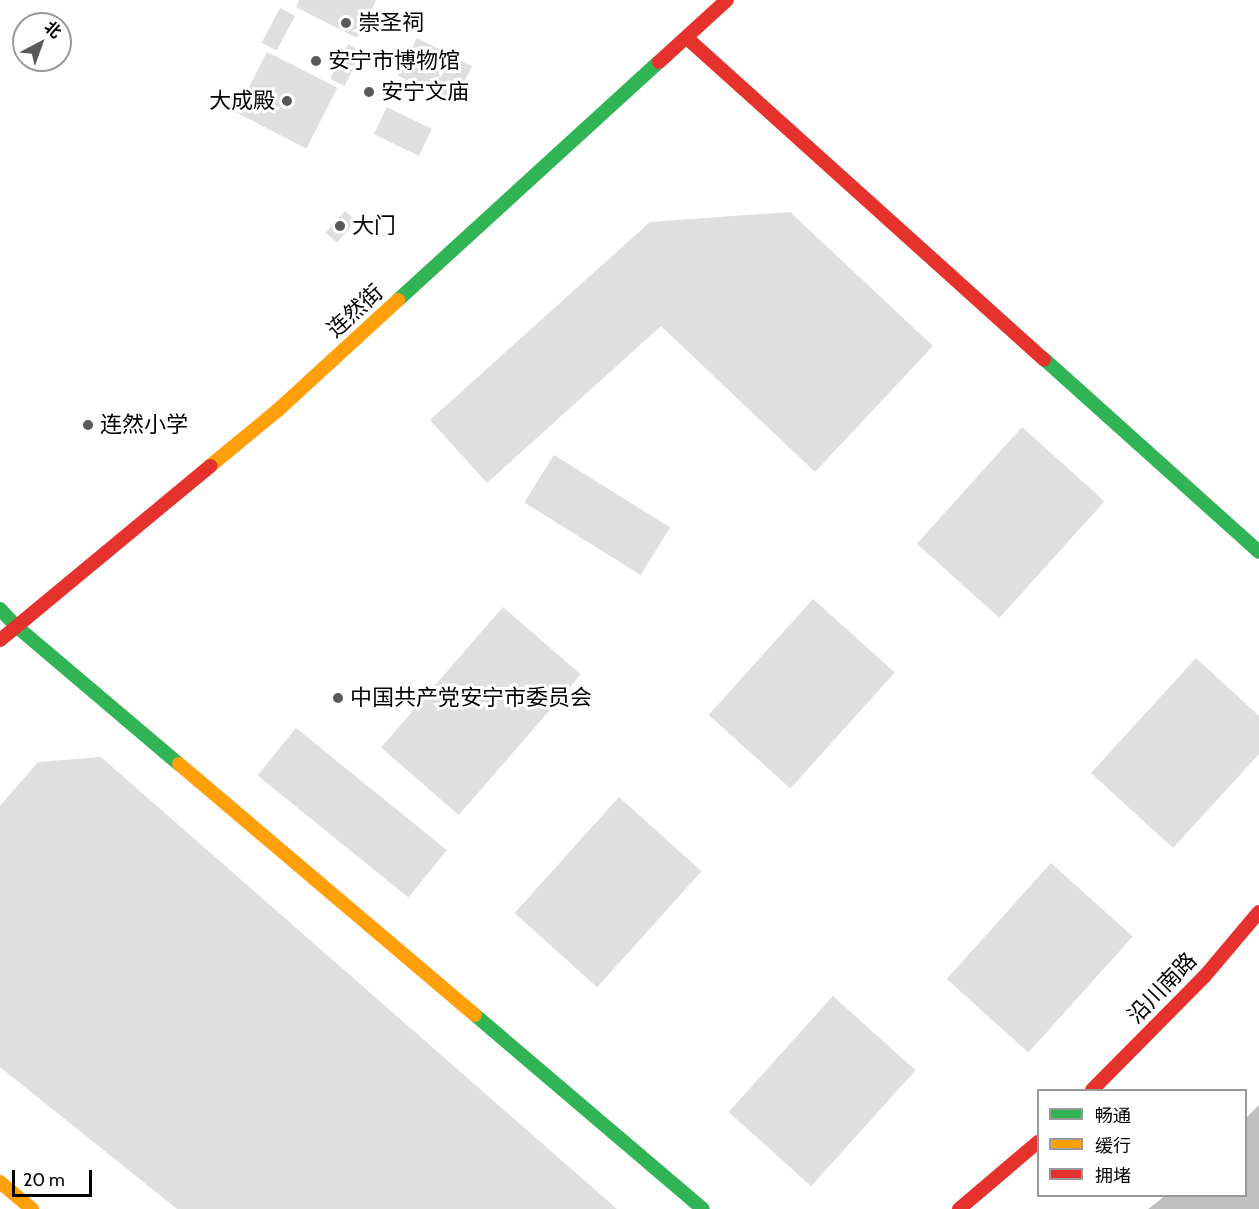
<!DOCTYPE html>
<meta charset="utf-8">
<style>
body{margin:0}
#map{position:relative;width:1259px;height:1209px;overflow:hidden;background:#fff;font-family:Cabin,"Noto Sans SC",sans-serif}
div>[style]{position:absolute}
.water>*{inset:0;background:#bfbfbf}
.building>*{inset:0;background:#dfdfdf;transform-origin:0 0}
.fast>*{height:14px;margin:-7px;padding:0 7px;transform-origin:7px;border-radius:7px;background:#30b455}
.slow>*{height:14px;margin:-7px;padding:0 7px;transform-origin:7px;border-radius:7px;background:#ff9f0a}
.jam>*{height:14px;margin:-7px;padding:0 7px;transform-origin:7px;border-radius:7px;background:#e5322d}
.dots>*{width:16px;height:16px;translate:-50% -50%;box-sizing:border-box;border:3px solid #fff;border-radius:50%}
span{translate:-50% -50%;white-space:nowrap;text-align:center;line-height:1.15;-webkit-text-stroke:6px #fff;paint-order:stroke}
.poi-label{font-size:22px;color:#000}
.left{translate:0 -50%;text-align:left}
.right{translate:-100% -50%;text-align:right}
.street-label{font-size:22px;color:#000}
.legend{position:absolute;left:1037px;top:1089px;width:210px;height:108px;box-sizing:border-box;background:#fff;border:2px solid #999;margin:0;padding:8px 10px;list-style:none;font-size:18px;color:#000}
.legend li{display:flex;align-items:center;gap:12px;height:30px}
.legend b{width:30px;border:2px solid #999}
.north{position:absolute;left:12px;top:12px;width:60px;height:60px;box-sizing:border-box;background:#fff;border:2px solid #999;border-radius:50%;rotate:41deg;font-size:16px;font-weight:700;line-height:24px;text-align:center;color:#000}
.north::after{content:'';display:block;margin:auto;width:21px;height:27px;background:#595959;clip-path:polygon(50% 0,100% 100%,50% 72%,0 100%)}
.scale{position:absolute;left:12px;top:1170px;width:80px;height:27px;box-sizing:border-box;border:3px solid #000;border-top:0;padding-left:8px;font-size:18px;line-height:21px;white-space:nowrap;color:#000;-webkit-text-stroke:4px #fff;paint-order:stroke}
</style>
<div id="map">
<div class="water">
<i style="clip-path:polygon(1259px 1105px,1259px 1209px,1148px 1209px,1165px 1196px,1246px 1196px,1246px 1118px)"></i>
</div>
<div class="building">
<i style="clip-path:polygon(299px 0,375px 0,376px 1px,357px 38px,296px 7px)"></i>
<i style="left:280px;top:8px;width:17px;height:39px;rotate:28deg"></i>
<i style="left:417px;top:38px;width:62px;height:42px;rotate:27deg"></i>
<i style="left:348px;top:44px;width:16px;height:39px;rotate:27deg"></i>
<i style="left:267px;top:52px;width:79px;height:68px;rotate:27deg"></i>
<i style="left:387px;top:107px;width:50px;height:30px;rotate:26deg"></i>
<i style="left:345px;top:211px;width:15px;height:29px;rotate:42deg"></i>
<i style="clip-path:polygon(790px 212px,933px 346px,815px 472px,661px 326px,487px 483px,430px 420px,650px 222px)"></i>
<i style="left:1022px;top:427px;width:111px;height:157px;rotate:42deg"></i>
<i style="left:554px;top:455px;width:137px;height:56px;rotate:32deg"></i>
<i style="left:813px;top:599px;width:110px;height:156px;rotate:42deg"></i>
<i style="left:503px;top:607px;width:103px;height:186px;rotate:41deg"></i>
<i style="clip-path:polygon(1196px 658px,1259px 716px,1259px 754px,1173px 848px,1091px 773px)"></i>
<i style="left:296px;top:728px;width:194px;height:61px;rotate:39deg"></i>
<i style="clip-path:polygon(101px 757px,617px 1209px,177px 1209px,0 1067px,0 806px,38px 762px)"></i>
<i style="left:619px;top:797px;width:111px;height:156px;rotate:42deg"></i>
<i style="left:1051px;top:863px;width:110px;height:156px;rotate:42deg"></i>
<i style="left:833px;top:996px;width:111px;height:156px;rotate:42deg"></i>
</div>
<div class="fast">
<i style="left:398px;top:300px;width:353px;rotate:-42.4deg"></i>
<i style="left:1044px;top:359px;width:289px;rotate:41.9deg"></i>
<i style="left:0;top:609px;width:23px;rotate:47deg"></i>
<i style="left:16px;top:626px;width:214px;rotate:40.3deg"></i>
<i style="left:475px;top:1015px;width:299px;rotate:40.4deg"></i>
</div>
<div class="slow">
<i style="left:210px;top:466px;width:88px;rotate:-39.5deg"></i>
<i style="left:278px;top:410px;width:163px;rotate:-42.5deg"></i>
<i style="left:179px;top:764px;width:388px;rotate:40.3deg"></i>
<i style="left:0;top:1182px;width:42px;rotate:40.2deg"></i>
</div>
<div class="jam">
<i style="left:688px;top:39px;width:479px;rotate:42deg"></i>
<i style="left:659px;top:62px;width:92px;rotate:-42.4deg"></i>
<i style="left:0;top:640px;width:273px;rotate:-39.6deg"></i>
<i style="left:1092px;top:1090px;width:159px;rotate:-45.3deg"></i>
<i style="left:1204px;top:977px;width:85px;rotate:-49.8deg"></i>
<i style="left:959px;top:1209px;width:104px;rotate:-40.3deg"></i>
</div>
<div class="dots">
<i style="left:346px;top:23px;background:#595959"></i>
<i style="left:316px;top:61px;background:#595959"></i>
<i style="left:369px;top:92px;background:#595959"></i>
<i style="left:287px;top:101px;background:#595959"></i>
<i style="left:340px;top:226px;background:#595959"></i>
<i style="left:88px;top:425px;background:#595959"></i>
<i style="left:338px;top:698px;background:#595959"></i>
</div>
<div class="poi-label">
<span class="left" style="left:358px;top:23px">崇圣祠</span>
<span class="left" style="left:328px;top:61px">安宁市博物馆</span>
<span class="left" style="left:381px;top:92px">安宁文庙</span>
<span class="right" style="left:275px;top:101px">大成殿</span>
<span class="left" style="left:352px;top:226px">大门</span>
<span class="left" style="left:100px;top:425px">连然小学</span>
<span class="left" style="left:350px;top:698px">中国共产党安宁市委员会</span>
</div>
<div class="street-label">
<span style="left:355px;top:311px;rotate:-42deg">连然街</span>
<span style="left:1162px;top:988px;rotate:-46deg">沿川南路</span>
</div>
<ul class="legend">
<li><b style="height:8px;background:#30b455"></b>畅通</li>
<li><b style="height:8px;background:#ff9f0a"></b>缓行</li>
<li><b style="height:8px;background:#e5322d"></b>拥堵</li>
</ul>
<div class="north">北</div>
<div class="scale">20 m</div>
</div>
